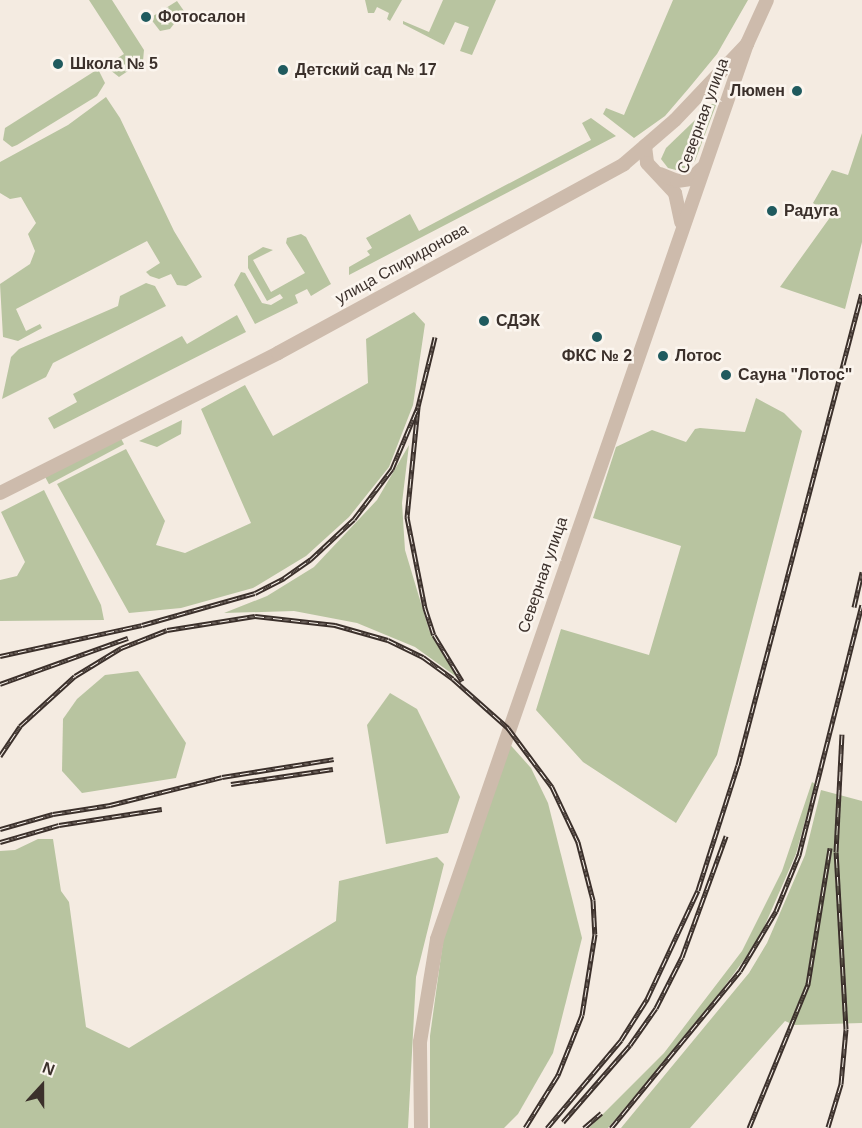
<!DOCTYPE html>
<meta charset="utf-8">
<style>
body{margin:0}
#map{position:relative;width:862px;height:1128px;overflow:hidden;background:#f4ebe1;font-family:Helvetica,sans-serif}
div>[style]{position:absolute}
.green>*{inset:0;background:#b8c4a0;transform-origin:0 0}
.minor>*{height:14px;margin:-7px;padding:0 7px;transform-origin:7px;border-radius:7px;background:#cdbbac}
.rail>*{height:5px;margin-top:-2.5px;transform-origin:0;background:repeating-linear-gradient(90deg,#fbf5ee 0 9px,#3b302b 0 18px);box-sizing:border-box;border-block:2px solid #3b302b}
.dots>*{width:16px;height:16px;translate:-50% -50%;box-sizing:border-box;border:3px solid #fbf5ee;border-radius:50%}
span{translate:-50% -50%;white-space:nowrap;text-align:center;line-height:1.15;-webkit-text-stroke:5px #fbf5ee;paint-order:stroke}
.poi-label{font-size:16px;color:#3b302b;font-weight:700}
.left{translate:0 -50%;text-align:left}
.right{translate:-100% -50%;text-align:right}
.street-label{font-size:16px;color:#3b302b}
.north{position:absolute;left:12px;top:1056px;width:60px;height:60px;-webkit-text-stroke:4px #fbf5ee;paint-order:stroke;rotate:21deg;font-size:16px;font-weight:700;line-height:24px;text-align:center;color:#3b302b}
.north::after{content:'';display:block;margin:auto;width:21px;height:27px;background:#3b302b;clip-path:polygon(50% 0,100% 100%,50% 72%,0 100%)}
</style>
<div id="map">
<div class="green">
<i style="clip-path:polygon(89px 0,112px 0,144px 50px,143px 61px,119px 77px,105px 66px,124px 54px)"></i>
<i style="clip-path:polygon(365px 0,402px 0,390px 21px,387px 19px,389px 13px,377px 7px,374px 13px,368px 13px)"></i>
<i style="clip-path:polygon(443px 0,496px 0,472px 55px,460px 51px,469px 27px,455px 22px,444px 45px,403px 24px,403px 21px,429px 32px)"></i>
<i style="clip-path:polygon(673px 0,748px 0,717px 54px,689px 88px,665px 116px,634px 138px,603px 114px,606px 108px,624px 115px)"></i>
<i style="clip-path:polygon(177px 1px,184px 11px,170px 29px,160px 31px,150px 18px)"></i>
<i style="clip-path:polygon(98px 69px,105px 83px,97px 96px,17px 145px,12px 147px,3px 140px,5px 128px)"></i>
<i style="clip-path:polygon(106px 97px,120px 118px,174px 231px,202px 277px,186px 286px,177px 285px,171px 274px,159px 279px,150px 276px,146px 272px,160px 263px,147px 241px,16px 309px,26px 331px,40px 324px,42px 328px,18px 341px,3px 337px,0 284px,30px 264px,35px 251px,28px 234px,36px 223px,21px 197px,10px 199px,0 193px,0 162px,68px 125px)"></i>
<i style="clip-path:polygon(719px 97px,695px 161px,680px 171px,668px 168px,661px 159px,666px 148px)"></i>
<i style="clip-path:polygon(591px 118px,616px 136px,349px 275px,349px 267px,370px 255px,367px 251px,372px 248px,366px 238px,410px 214px,419px 231px,591px 140px,582px 123px)"></i>
<i style="clip-path:polygon(862px 133px,862px 242px,845px 309px,780px 287px,831px 216px,813px 203px,832px 170px,848px 175px)"></i>
<i style="clip-path:polygon(301px 234px,306px 237px,331px 284px,311px 296px,307px 289px,295px 295px,298px 303px,255px 324px,234px 285px,241px 272px,245px 273px,262px 303px,271px 305px,283px 298px,280px 294px,267px 301px,248px 268px,248px 256px,263px 247px,273px 250px,253px 260px,271px 292px,305px 273px,286px 243px,287px 238px)"></i>
<i style="clip-path:polygon(146px 283px,155px 286px,166px 306px,53px 363px,46px 377px,2px 399px,11px 357px,19px 349px,118px 306px,120px 296px)"></i>
<i style="clip-path:polygon(414px 312px,425px 324px,413px 405px,389px 467px,349px 517px,306px 556px,253px 588px,181px 608px,129px 613px,57px 484px,126px 449px,165px 521px,156px 545px,185px 553px,251px 523px,201px 409px,245px 385px,273px 436px,368px 383px,366px 339px)"></i>
<i style="clip-path:polygon(237px 315px,246px 332px,54px 429px,48px 418px,77px 402px,73px 394px,182px 336px,187px 344px)"></i>
<i style="clip-path:polygon(756px 398px,784px 413px,802px 431px,717px 755px,676px 823px,583px 762px,536px 710px,561px 629px,649px 655px,681px 546px,593px 518px,616px 447px,652px 430px,686px 442px,695px 429px,700px 428px,745px 432px)"></i>
<i style="clip-path:polygon(182px 420px,181px 434px,157px 447px,139px 441px)"></i>
<i style="left:117px;top:431px;width:15px;height:85px;rotate:62deg"></i>
<i style="clip-path:polygon(409px 445px,402px 503px,405px 550px,429px 630px,458px 678px,415px 647px,357px 623px,294px 611px,224px 613px,267px 596px,314px 567px,377px 500px)"></i>
<i style="clip-path:polygon(44px 490px,101px 605px,104px 620px,0 621px,0 580px,17px 576px,25px 562px,1px 512px)"></i>
<i style="clip-path:polygon(138px 671px,186px 743px,176px 778px,82px 793px,62px 771px,63px 719px,77px 699px,105px 675px)"></i>
<i style="clip-path:polygon(390px 693px,417px 709px,460px 797px,448px 833px,386px 844px,367px 725px)"></i>
<i style="clip-path:polygon(507px 741px,531px 768px,548px 803px,582px 938px,553px 1053px,518px 1114px,504px 1128px,430px 1128px,430px 1036px,444px 934px)"></i>
<i style="clip-path:polygon(812px 782px,815px 784px,796px 854px,758px 941px,704px 1014px,608px 1128px,589px 1128px,664px 1053px,742px 951px,782px 871px)"></i>
<i style="clip-path:polygon(821px 790px,862px 801px,862px 1023px,794px 1025px,785px 1021px,690px 1128px,621px 1128px,749px 973px,767px 943px,805px 855px)"></i>
<i style="clip-path:polygon(38px 839px,53px 839px,61px 891px,69px 902px,86px 1027px,129px 1048px,336px 921px,339px 881px,437px 857px,444px 864px,416px 977px,408px 1128px,0 1128px,0 851px,15px 850px)"></i>
</div>
<div class="minor">
<i style="left:645px;top:146px;width:17px;rotate:83deg"></i>
<i style="left:647px;top:163px;width:41px;rotate:47deg"></i>
<i style="left:675px;top:193px;width:30px;rotate:78deg"></i>
<i style="left:660px;top:174px;width:18px;rotate:22deg"></i>
<i style="left:677px;top:181px;width:14px;rotate:-8deg"></i>
<i style="left:691px;top:179px;width:14px;rotate:-45deg"></i>
<i style="left:0;top:493px;width:311px;rotate:-26.7deg"></i>
<i style="left:278px;top:353px;width:394px;rotate:-28.6deg"></i>
<i style="left:624px;top:164px;width:67px;rotate:-40.8deg"></i>
<i style="left:675px;top:120px;width:105px;rotate:-46.5deg"></i>
<i style="left:747px;top:44px;width:48px;rotate:-65.6deg"></i>
<i style="left:421px;top:1128px;width:86px;rotate:-90.7deg"></i>
<i style="left:420px;top:1042px;width:104px;rotate:-80.6deg"></i>
<i style="left:437px;top:939px;width:947px;rotate:-70.9deg"></i>
</div>
<div class="rail">
<i style="left:435px;top:337px;width:72px;rotate:103.7deg"></i>
<i style="left:418px;top:407px;width:111px;rotate:95.7deg"></i>
<i style="left:407px;top:517px;width:93px;rotate:78.8deg"></i>
<i style="left:425px;top:608px;width:28px;rotate:72deg"></i>
<i style="left:434px;top:635px;width:54px;rotate:58.7deg"></i>
<i style="left:854px;top:607px;width:36px;rotate:-77deg"></i>
<i style="left:0;top:656px;width:145px;rotate:-12.3deg"></i>
<i style="left:142px;top:625px;width:117px;rotate:-15.8deg"></i>
<i style="left:255px;top:593px;width:33px;rotate:-27deg"></i>
<i style="left:284px;top:578px;width:32px;rotate:-35deg"></i>
<i style="left:310px;top:560px;width:60px;rotate:-43deg"></i>
<i style="left:354px;top:519px;width:63px;rotate:-52.8deg"></i>
<i style="left:392px;top:469px;width:67px;rotate:-67.2deg"></i>
<i style="left:0;top:684px;width:136px;rotate:-19.8deg"></i>
<i style="left:0;top:756px;width:36px;rotate:-56deg"></i>
<i style="left:20px;top:726px;width:74px;rotate:-42.3deg"></i>
<i style="left:75px;top:676px;width:54px;rotate:-31.3deg"></i>
<i style="left:121px;top:648px;width:49px;rotate:-21.4deg"></i>
<i style="left:167px;top:630px;width:89px;rotate:-9deg"></i>
<i style="left:255px;top:616px;width:81px;rotate:6.4deg"></i>
<i style="left:335px;top:625px;width:55px;rotate:15.8deg"></i>
<i style="left:388px;top:640px;width:39px;rotate:26deg"></i>
<i style="left:423px;top:657px;width:37px;rotate:36deg"></i>
<i style="left:453px;top:679px;width:74px;rotate:41.7deg"></i>
<i style="left:508px;top:728px;width:74px;rotate:53.3deg"></i>
<i style="left:552px;top:787px;width:61px;rotate:64.7deg"></i>
<i style="left:578px;top:842px;width:60px;rotate:75.5deg"></i>
<i style="left:593px;top:900px;width:34px;rotate:87deg"></i>
<i style="left:595px;top:934px;width:82px;rotate:99.1deg"></i>
<i style="left:582px;top:1015px;width:65px;rotate:111.8deg"></i>
<i style="left:558px;top:1075px;width:62px;rotate:121.9deg"></i>
<i style="left:231px;top:784px;width:103px;rotate:-8.4deg"></i>
<i style="left:0;top:829px;width:55px;rotate:-15.8deg"></i>
<i style="left:53px;top:814px;width:58px;rotate:-9deg"></i>
<i style="left:110px;top:805px;width:115px;rotate:-14deg"></i>
<i style="left:222px;top:777px;width:113px;rotate:-9.1deg"></i>
<i style="left:0;top:842px;width:61px;rotate:-16.1deg"></i>
<i style="left:59px;top:825px;width:104px;rotate:-8.8deg"></i>
<i style="left:563px;top:1122px;width:102px;rotate:-49deg"></i>
<i style="left:630px;top:1045px;width:45px;rotate:-54.9deg"></i>
<i style="left:656px;top:1008px;width:57px;rotate:-63deg"></i>
<i style="left:682px;top:957px;width:129px;rotate:-70deg"></i>
<i style="left:828px;top:1127px;width:45px;rotate:-73.2deg"></i>
<i style="left:841px;top:1084px;width:55px;rotate:-84.8deg"></i>
<i style="left:846px;top:1029px;width:177px;rotate:-93.2deg"></i>
<i style="left:836px;top:852px;width:118px;rotate:-87.1deg"></i>
<i style="left:547px;top:1128px;width:115px;rotate:-49.9deg"></i>
<i style="left:621px;top:1040px;width:49px;rotate:-57.6deg"></i>
<i style="left:647px;top:999px;width:120px;rotate:-64.9deg"></i>
<i style="left:698px;top:890px;width:131px;rotate:-72.3deg"></i>
<i style="left:738px;top:765px;width:487px;rotate:-75.3deg"></i>
<i style="left:584px;top:1128px;width:23px;rotate:-41deg"></i>
<i style="left:611px;top:1128px;width:203px;rotate:-50.6deg"></i>
<i style="left:740px;top:971px;width:70px;rotate:-59deg"></i>
<i style="left:776px;top:911px;width:61px;rotate:-67.7deg"></i>
<i style="left:799px;top:855px;width:258px;rotate:-75.9deg"></i>
<i style="left:749px;top:1128px;width:156px;rotate:-67.7deg"></i>
<i style="left:808px;top:984px;width:138px;rotate:-80.8deg"></i>
</div>
<div class="dots">
<i style="left:146px;top:17px;background:#1f5a5e"></i>
<i style="left:58px;top:64px;background:#1f5a5e"></i>
<i style="left:283px;top:70px;background:#1f5a5e"></i>
<i style="left:797px;top:91px;background:#1f5a5e"></i>
<i style="left:772px;top:211px;background:#1f5a5e"></i>
<i style="left:484px;top:321px;background:#1f5a5e"></i>
<i style="left:597px;top:337px;background:#1f5a5e"></i>
<i style="left:663px;top:356px;background:#1f5a5e"></i>
<i style="left:726px;top:375px;background:#1f5a5e"></i>
</div>
<div class="poi-label">
<span class="left" style="left:158px;top:17px">Фотосалон</span>
<span class="left" style="left:70px;top:64px">Школа № 5</span>
<span class="left" style="left:295px;top:70px">Детский сад № 17</span>
<span class="right" style="left:785px;top:91px">Люмен</span>
<span class="left" style="left:784px;top:211px">Радуга</span>
<span class="left" style="left:496px;top:321px">СДЭК</span>
<span style="left:597px;top:356px">ФКС № 2</span>
<span class="left" style="left:675px;top:356px">Лотос</span>
<span class="left" style="left:738px;top:375px">Сауна "Лотос"</span>
</div>
<div class="street-label">
<span style="left:703px;top:116px;rotate:-70deg">Северная улица</span>
<span style="left:402px;top:264px;rotate:-29deg">улица Спиридонова</span>
<span style="left:543px;top:575px;rotate:-71deg">Северная улица</span>
</div>
<div class="north">N</div>
</div>
